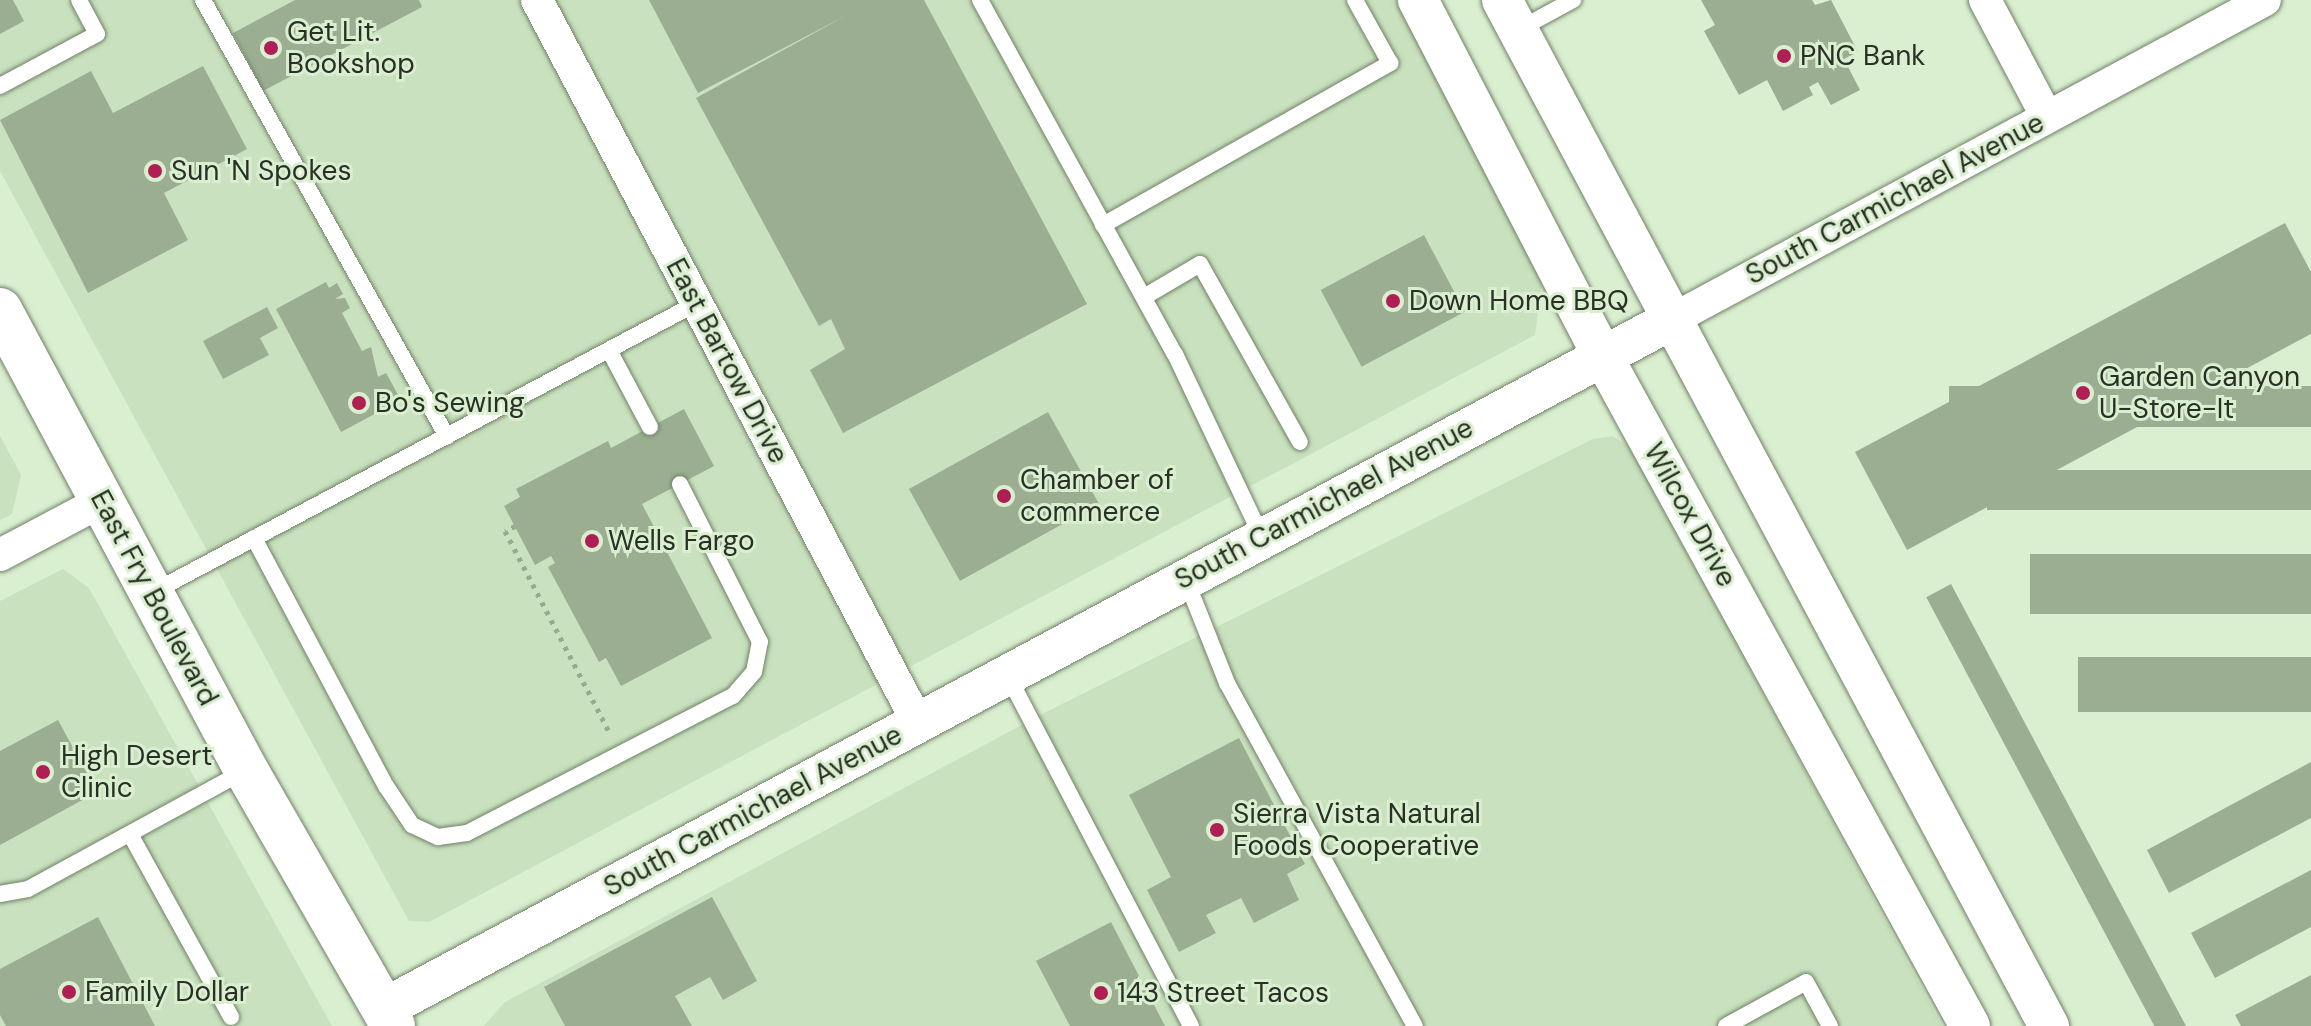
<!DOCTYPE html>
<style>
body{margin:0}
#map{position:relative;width:2311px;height:1026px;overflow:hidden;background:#daeed0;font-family:"DM Sans",sans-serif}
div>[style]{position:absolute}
.built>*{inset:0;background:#c9e1be}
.building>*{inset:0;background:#9bae92;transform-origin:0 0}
.path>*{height:5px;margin-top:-2.5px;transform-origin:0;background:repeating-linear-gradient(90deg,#99a891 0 4px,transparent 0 10px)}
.roads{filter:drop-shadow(0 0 2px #708167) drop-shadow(0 0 2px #708167)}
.service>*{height:16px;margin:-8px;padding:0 8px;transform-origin:8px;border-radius:8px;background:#fff}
.minor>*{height:32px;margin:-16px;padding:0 16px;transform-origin:16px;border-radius:16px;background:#fff}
.tertiary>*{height:40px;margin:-20px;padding:0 20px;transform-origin:20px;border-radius:20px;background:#fff}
.secondary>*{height:44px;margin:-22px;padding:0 22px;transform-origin:22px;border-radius:22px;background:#fff}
.dots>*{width:22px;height:22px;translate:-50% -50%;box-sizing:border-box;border:4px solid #daeed0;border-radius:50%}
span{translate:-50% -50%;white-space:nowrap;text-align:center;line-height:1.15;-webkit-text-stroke:6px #daeed0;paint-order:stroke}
.poi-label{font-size:28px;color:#293025}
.left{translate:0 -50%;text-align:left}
.street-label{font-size:28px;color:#293025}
</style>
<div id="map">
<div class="built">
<i style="clip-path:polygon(0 0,1396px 0,1542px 282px,1535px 335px,429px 922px,409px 921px,0 171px)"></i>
<i style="clip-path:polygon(0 436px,21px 475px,12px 514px,0 520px)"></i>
<i style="clip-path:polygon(1613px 436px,1631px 448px,1942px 1026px,484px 1026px,505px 1002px,1046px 712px,1593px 439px)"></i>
<i style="clip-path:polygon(63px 569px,89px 588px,332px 1026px,0 1026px,0 601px)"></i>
</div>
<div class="building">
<i style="clip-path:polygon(0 0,13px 0,24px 21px,0 34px)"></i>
<i style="clip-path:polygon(295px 0,419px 0,422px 7px,263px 91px,233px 33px)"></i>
<i style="clip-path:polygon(649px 0,924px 0,1087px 304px,843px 433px,810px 370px,845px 349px,831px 319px,819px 326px,696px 98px,847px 15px,698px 93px)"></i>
<i style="clip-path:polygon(1701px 0,1812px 0,1815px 5px,1831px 0,1858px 52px,1844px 59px,1860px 90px,1831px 105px,1818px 82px,1809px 87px,1813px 95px,1783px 111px,1767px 80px,1739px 95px,1704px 31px,1715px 25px)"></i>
<i style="clip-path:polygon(203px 66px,247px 149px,164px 193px,188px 240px,88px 293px,0 120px,91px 71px,113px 113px)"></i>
<i style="clip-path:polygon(2285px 223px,2311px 272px,2311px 334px,1907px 550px,1855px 452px)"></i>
<i style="left:1424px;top:235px;width:87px;height:117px;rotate:62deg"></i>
<i style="clip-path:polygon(326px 282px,329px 288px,337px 283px,343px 294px,335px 299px,345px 298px,350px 308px,342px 313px,362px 351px,371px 347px,378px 377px,386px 373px,401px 400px,341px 432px,276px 309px)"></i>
<i style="clip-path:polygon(267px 307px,278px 328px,260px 338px,269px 355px,223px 379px,203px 341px)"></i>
<i style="left:2311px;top:386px;width:41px;height:362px;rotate:90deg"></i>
<i style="clip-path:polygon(684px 409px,714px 466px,642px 504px,712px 638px,621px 686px,606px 658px,599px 662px,548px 567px,555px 563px,551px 556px,535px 565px,504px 506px,520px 497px,516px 489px,608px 441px,611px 448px)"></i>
<i style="left:1048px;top:412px;width:105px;height:159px;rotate:61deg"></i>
<i style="left:2311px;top:470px;width:40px;height:324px;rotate:90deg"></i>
<i style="left:2311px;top:554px;width:60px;height:281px;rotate:90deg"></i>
<i style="left:1951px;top:584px;width:502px;height:28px;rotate:62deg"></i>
<i style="left:2311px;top:657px;width:55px;height:233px;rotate:90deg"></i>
<i style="clip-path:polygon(58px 720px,97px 792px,0 845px,0 751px)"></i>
<i style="clip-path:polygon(1239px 738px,1305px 864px,1287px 874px,1299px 900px,1254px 923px,1241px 898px,1206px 915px,1216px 933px,1179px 952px,1147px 890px,1171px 877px,1129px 795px)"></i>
<i style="clip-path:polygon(2311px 762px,2311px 818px,2169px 893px,2147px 850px)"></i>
<i style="clip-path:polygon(2311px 870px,2311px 927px,2215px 978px,2191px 933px)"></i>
<i style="clip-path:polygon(712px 897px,757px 981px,723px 1000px,710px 977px,675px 996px,692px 1026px,565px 1026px,544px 987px)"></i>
<i style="clip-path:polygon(98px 917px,155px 1026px,6px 1026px,0 1015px,0 969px)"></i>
<i style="clip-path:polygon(1111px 922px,1165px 1026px,1070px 1026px,1036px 961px)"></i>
<i style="clip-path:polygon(2311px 975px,2311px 1026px,2241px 1026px,2235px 1015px)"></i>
</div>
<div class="path">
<i style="left:515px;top:526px;width:11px;rotate:153deg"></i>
<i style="left:505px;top:531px;width:226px;rotate:62.6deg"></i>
</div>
<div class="roads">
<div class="service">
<i style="left:203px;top:0;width:500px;rotate:60.8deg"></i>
<i style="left:980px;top:0;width:404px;rotate:61.2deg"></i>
<i style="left:1175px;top:354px;width:203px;rotate:64.6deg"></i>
<i style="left:1518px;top:30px;width:63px;rotate:-28.6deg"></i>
<i style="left:0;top:86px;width:110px;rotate:-28.2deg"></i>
<i style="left:97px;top:34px;width:38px;rotate:-118deg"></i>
<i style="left:1103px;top:225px;width:330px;rotate:-29.4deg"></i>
<i style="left:1390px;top:63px;width:72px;rotate:-119.1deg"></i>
<i style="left:1144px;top:297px;width:65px;rotate:-30.5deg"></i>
<i style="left:1200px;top:264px;width:204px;rotate:60.7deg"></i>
<i style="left:609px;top:350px;width:87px;rotate:62deg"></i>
<i style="left:254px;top:538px;width:281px;rotate:62deg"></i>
<i style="left:386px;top:786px;width:47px;rotate:56.3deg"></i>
<i style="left:412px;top:825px;width:29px;rotate:25deg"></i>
<i style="left:438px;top:837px;width:29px;rotate:-8deg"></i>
<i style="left:467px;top:833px;width:299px;rotate:-27.3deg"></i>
<i style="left:733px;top:696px;width:32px;rotate:-49deg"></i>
<i style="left:754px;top:672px;width:31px;rotate:-79deg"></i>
<i style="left:760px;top:642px;width:177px;rotate:-116.9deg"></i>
<i style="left:1186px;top:580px;width:111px;rotate:68.3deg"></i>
<i style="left:1227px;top:683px;width:391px;rotate:61.3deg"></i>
<i style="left:153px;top:592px;width:616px;rotate:-27.98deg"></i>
<i style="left:1008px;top:676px;width:395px;rotate:62.4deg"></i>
<i style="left:130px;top:834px;width:209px;rotate:61.1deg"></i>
<i style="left:0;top:894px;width:28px;rotate:-10deg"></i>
<i style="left:28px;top:889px;width:245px;rotate:-28.6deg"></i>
<i style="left:1726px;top:1026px;width:91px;rotate:-28.8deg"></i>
<i style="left:1806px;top:982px;width:50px;rotate:61.4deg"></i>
</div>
<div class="minor">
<i style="left:537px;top:0;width:817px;rotate:62.21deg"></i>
<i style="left:1985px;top:0;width:132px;rotate:62.1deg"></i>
<i style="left:1675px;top:318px;width:670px;rotate:-28.32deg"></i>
<i style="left:0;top:555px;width:115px;rotate:-27.9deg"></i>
</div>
<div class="tertiary">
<i style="left:1418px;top:0;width:400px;rotate:62.6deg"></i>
<i style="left:1602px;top:355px;width:765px;rotate:61.26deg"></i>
<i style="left:1502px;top:0;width:1163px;rotate:61.94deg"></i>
<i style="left:383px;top:1009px;width:1465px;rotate:-28.14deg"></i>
</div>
<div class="secondary">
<i style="left:0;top:310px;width:522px;rotate:61.86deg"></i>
<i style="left:246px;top:770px;width:295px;rotate:60.1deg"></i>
</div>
</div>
<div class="dots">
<i style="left:271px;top:48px;background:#af1f54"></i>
<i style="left:1784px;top:56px;background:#af1f54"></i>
<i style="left:155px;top:171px;background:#af1f54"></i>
<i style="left:1393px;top:301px;background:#af1f54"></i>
<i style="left:2083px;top:393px;background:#af1f54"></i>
<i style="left:359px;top:403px;background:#af1f54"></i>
<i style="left:1004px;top:496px;background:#af1f54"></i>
<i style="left:592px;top:541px;background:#af1f54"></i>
<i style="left:43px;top:772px;background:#af1f54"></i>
<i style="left:1217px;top:830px;background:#af1f54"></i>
<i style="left:69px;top:992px;background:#af1f54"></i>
<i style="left:1101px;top:993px;background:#af1f54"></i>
</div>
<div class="poi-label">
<span class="left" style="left:287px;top:48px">Get Lit.<br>Bookshop</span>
<span class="left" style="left:1800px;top:56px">PNC Bank</span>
<span class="left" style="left:171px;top:171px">Sun 'N Spokes</span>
<span class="left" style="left:1409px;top:301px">Down Home BBQ</span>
<span class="left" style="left:2099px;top:393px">Garden Canyon<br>U-Store-It</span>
<span class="left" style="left:375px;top:403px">Bo's Sewing</span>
<span class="left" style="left:1020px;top:496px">Chamber of<br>commerce</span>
<span class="left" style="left:608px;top:541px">Wells Fargo</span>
<span class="left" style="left:61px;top:772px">High Desert<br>Clinic</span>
<span class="left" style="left:1233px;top:830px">Sierra Vista Natural<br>Foods Cooperative</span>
<span class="left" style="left:85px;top:992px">Family Dollar</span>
<span class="left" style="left:1117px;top:993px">143 Street Tacos</span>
</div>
<div class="street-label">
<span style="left:1895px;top:199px;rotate:-28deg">South Carmichael Avenue</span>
<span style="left:727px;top:361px;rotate:62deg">East Bartow Drive</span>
<span style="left:1324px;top:504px;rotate:-28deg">South Carmichael Avenue</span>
<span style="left:1690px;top:515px;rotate:61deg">Wilcox Drive</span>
<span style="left:154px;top:598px;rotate:62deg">East Fry Boulevard</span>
<span style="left:753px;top:811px;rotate:-28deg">South Carmichael Avenue</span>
</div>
</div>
